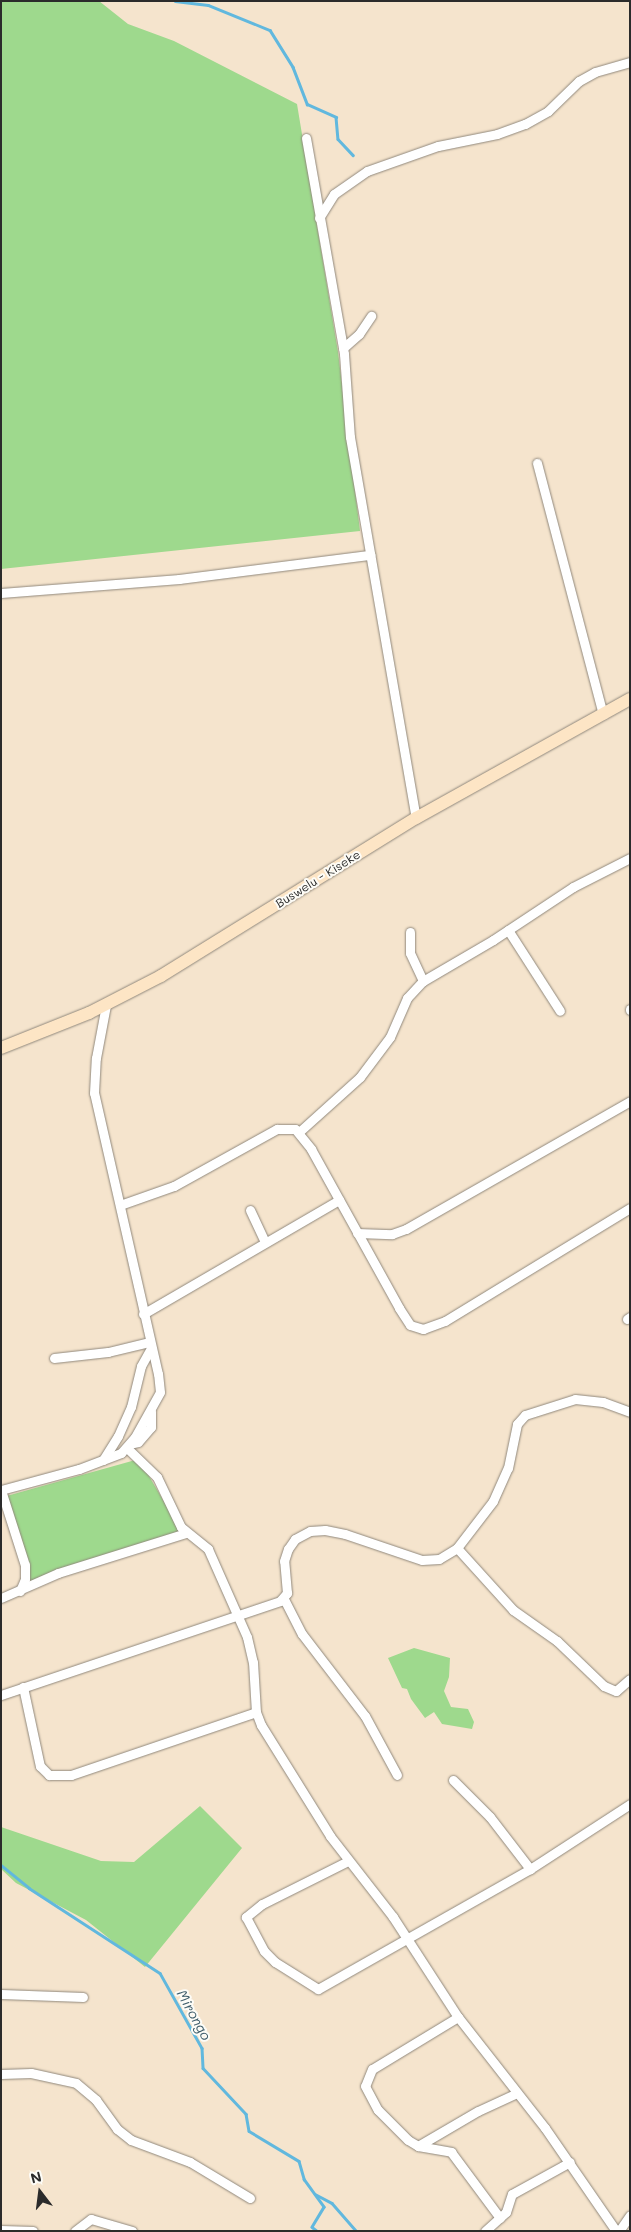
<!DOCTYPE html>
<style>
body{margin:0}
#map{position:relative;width:631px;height:2232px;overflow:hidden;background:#f5e4cd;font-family:Mali,sans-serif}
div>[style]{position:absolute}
.green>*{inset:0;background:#9ed98d}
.stream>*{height:2.5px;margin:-1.25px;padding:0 1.25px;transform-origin:1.25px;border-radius:1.25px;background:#61b8de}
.roads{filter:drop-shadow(0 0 1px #90887c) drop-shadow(0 0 1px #90887c)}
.minor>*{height:9px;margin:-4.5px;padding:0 4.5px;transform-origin:4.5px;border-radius:4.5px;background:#fff}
.secondary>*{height:12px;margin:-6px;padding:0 6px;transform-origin:6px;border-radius:6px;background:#fde5c5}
span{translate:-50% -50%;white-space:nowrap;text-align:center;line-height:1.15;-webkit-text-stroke:4px #fdfcf7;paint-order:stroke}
.street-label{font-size:12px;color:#2b2b2b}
.water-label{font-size:14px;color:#3e5c6a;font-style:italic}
.frame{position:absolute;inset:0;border:2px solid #2b2b2b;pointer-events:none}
.north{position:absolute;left:15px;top:2167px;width:50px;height:50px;-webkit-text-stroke:4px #fdfcf7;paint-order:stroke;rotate:345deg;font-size:14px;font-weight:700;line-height:20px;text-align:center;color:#2b2b2b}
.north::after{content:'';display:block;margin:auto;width:18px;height:22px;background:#2b2b2b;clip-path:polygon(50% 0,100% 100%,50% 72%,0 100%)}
</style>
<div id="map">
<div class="green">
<i style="clip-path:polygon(1px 1px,99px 1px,128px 24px,174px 41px,297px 104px,338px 352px,360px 531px,1px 569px)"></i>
<i style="clip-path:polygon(139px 1459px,183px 1534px,29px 1582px,3px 1497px)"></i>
<i style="clip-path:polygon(414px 1648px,450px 1658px,449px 1677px,444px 1691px,451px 1707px,468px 1709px,474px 1722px,472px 1729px,442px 1724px,434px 1712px,425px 1718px,411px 1699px,407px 1689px,402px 1688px,388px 1658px)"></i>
<i style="clip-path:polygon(200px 1806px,242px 1848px,145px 1967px,86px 1920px,16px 1883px,1px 1869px,1px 1827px,101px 1861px,134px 1862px)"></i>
</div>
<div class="stream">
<i style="left:175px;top:1px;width:33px;rotate:7deg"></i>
<i style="left:208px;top:5px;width:67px;rotate:22deg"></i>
<i style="left:270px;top:30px;width:44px;rotate:58.1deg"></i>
<i style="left:293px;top:67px;width:40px;rotate:69deg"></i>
<i style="left:307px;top:104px;width:32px;rotate:24deg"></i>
<i style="left:336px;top:117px;width:22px;rotate:85deg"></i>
<i style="left:338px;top:139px;width:22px;rotate:47deg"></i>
<i style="left:1px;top:1865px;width:36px;rotate:39deg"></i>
<i style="left:29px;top:1888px;width:156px;rotate:33deg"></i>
<i style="left:160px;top:1973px;width:86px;rotate:60.8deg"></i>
<i style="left:202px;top:2048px;width:20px;rotate:87deg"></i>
<i style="left:203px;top:2068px;width:63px;rotate:46.9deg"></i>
<i style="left:246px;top:2114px;width:17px;rotate:80deg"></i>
<i style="left:249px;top:2131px;width:58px;rotate:31deg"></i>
<i style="left:299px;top:2161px;width:19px;rotate:74deg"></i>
<i style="left:304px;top:2179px;width:34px;rotate:54deg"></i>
<i style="left:324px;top:2207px;width:23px;rotate:121deg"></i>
<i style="left:312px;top:2227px;width:6px;rotate:39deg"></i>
<i style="left:315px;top:2194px;width:19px;rotate:28deg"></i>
<i style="left:332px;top:2203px;width:37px;rotate:49deg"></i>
</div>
<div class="roads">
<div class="minor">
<i style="left:306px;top:138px;width:219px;rotate:80deg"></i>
<i style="left:344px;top:354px;width:83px;rotate:85.9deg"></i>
<i style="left:350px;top:437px;width:387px;rotate:80.2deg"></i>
<i style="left:319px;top:218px;width:28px;rotate:-58deg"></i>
<i style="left:334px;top:194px;width:40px;rotate:-34.9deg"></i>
<i style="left:367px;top:171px;width:75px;rotate:-19.4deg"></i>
<i style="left:438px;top:146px;width:60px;rotate:-11.5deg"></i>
<i style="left:497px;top:134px;width:30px;rotate:-20deg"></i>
<i style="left:525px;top:124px;width:26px;rotate:-29deg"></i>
<i style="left:548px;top:111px;width:43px;rotate:-44.1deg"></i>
<i style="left:579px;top:81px;width:18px;rotate:-29deg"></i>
<i style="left:595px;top:72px;width:36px;rotate:-16deg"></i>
<i style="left:343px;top:348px;width:21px;rotate:-41deg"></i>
<i style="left:359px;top:334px;width:22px;rotate:-56deg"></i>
<i style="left:537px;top:463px;width:260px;rotate:75.3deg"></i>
<i style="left:1px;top:593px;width:179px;rotate:-4.5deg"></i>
<i style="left:179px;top:579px;width:193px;rotate:-7.2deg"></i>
<i style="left:508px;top:930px;width:96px;rotate:57.3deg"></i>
<i style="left:410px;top:932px;width:21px;rotate:90deg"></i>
<i style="left:410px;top:953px;width:31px;rotate:65deg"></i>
<i style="left:630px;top:1009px;width:1px;rotate:90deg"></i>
<i style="left:299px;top:1132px;width:82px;rotate:-42deg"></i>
<i style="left:360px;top:1077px;width:50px;rotate:-53.1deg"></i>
<i style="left:390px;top:1037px;width:43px;rotate:-66.4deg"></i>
<i style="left:407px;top:998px;width:23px;rotate:-47deg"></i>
<i style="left:423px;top:981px;width:81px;rotate:-30.4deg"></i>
<i style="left:493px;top:940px;width:96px;rotate:-33.5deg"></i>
<i style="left:573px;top:887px;width:64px;rotate:-27deg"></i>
<i style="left:120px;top:1205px;width:57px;rotate:-19.4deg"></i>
<i style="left:174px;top:1186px;width:118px;rotate:-29deg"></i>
<i style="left:277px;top:1129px;width:18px"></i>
<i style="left:295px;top:1129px;width:26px;rotate:51deg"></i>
<i style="left:311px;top:1149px;width:182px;rotate:61deg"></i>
<i style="left:399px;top:1308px;width:20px;rotate:57deg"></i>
<i style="left:410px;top:1325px;width:14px;rotate:17deg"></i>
<i style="left:423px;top:1329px;width:23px;rotate:-20deg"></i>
<i style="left:445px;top:1321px;width:217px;rotate:-31.4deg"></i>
<i style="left:250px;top:1210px;width:35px;rotate:65deg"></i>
<i style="left:357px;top:1233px;width:35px;rotate:2deg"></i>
<i style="left:392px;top:1234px;width:15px;rotate:-20deg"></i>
<i style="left:406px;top:1229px;width:258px;rotate:-29.7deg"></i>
<i style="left:143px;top:1314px;width:227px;rotate:-30.2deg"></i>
<i style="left:627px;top:1319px;width:4px;rotate:-34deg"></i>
<i style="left:54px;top:1358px;width:54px;rotate:-6.3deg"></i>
<i style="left:108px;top:1352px;width:42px;rotate:-13.7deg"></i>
<i style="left:130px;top:1444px;width:8px;rotate:-14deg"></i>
<i style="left:138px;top:1442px;width:20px;rotate:-49deg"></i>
<i style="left:151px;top:1427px;width:16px;rotate:-90deg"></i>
<i style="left:127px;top:1448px;width:42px;rotate:44deg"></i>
<i style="left:157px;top:1477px;width:55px;rotate:64.4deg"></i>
<i style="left:181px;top:1527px;width:35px;rotate:39deg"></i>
<i style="left:208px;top:1549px;width:96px;rotate:66.1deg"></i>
<i style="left:247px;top:1637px;width:26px;rotate:77deg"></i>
<i style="left:253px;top:1662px;width:50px;rotate:86.6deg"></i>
<i style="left:256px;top:1712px;width:14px;rotate:69deg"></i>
<i style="left:261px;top:1725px;width:131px;rotate:58.1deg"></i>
<i style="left:330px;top:1836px;width:103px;rotate:52.1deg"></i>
<i style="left:393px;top:1917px;width:119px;rotate:57deg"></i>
<i style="left:458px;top:2017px;width:141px;rotate:51.9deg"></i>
<i style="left:545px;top:2128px;width:125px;rotate:55.4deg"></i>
<i style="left:103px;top:1460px;width:28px;rotate:-58deg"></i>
<i style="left:118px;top:1436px;width:32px;rotate:-66deg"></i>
<i style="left:131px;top:1407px;width:42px;rotate:-76.3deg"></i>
<i style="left:141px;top:1366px;width:21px;rotate:-61deg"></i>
<i style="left:1px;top:1490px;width:81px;rotate:-15.1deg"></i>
<i style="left:79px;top:1469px;width:45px;rotate:-20.9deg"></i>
<i style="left:121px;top:1453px;width:21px;rotate:-49deg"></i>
<i style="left:135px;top:1437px;width:51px;rotate:-60.9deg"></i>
<i style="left:160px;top:1392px;width:18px;rotate:-96deg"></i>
<i style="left:158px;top:1374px;width:288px;rotate:-102.8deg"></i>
<i style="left:94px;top:1093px;width:35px;rotate:-87deg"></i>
<i style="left:96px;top:1058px;width:54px;rotate:-79.3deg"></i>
<i style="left:1px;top:1490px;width:79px;rotate:72.3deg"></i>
<i style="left:25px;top:1565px;width:14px;rotate:90deg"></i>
<i style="left:25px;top:1579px;width:13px;rotate:113deg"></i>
<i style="left:457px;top:1548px;width:84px;rotate:47.9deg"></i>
<i style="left:513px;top:1610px;width:54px;rotate:35.2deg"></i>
<i style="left:557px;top:1641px;width:65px;rotate:43.8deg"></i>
<i style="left:604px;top:1686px;width:13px;rotate:23deg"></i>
<i style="left:616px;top:1691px;width:18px;rotate:-41deg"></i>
<i style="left:1px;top:1598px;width:62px;rotate:-23.7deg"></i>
<i style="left:58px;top:1573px;width:134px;rotate:-17.4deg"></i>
<i style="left:284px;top:1599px;width:39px;rotate:63deg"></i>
<i style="left:302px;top:1634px;width:103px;rotate:52.5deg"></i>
<i style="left:365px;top:1716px;width:67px;rotate:61.5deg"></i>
<i style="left:23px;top:1687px;width:81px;rotate:77.9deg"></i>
<i style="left:40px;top:1766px;width:13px;rotate:45deg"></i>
<i style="left:49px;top:1775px;width:22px"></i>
<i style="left:71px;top:1775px;width:195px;rotate:-18.8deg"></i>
<i style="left:1px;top:1695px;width:294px;rotate:-18.6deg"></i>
<i style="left:280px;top:1601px;width:11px;rotate:-49deg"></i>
<i style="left:287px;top:1593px;width:32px;rotate:-95deg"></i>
<i style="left:284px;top:1561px;width:13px;rotate:-72deg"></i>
<i style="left:288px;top:1549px;width:12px;rotate:-55deg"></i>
<i style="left:295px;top:1539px;width:17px;rotate:-28deg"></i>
<i style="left:310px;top:1531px;width:15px;rotate:-4deg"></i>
<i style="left:325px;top:1530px;width:20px;rotate:11deg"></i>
<i style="left:345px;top:1534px;width:81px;rotate:18.7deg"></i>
<i style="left:422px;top:1560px;width:17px;rotate:-3deg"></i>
<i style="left:439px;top:1559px;width:21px;rotate:-31deg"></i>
<i style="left:457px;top:1548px;width:59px;rotate:-52.5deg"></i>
<i style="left:493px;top:1501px;width:36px;rotate:-66deg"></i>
<i style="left:508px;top:1468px;width:45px;rotate:-78.4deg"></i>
<i style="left:517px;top:1424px;width:12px;rotate:-48deg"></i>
<i style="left:525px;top:1415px;width:52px;rotate:-17.7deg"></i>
<i style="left:575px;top:1399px;width:28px;rotate:6deg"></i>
<i style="left:603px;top:1402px;width:29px;rotate:20deg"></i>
<i style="left:453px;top:1780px;width:52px;rotate:45deg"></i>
<i style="left:490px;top:1817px;width:66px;rotate:52.4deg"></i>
<i style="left:348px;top:1861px;width:96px;rotate:153.4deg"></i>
<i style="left:262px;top:1904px;width:21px;rotate:141deg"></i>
<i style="left:246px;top:1917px;width:38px;rotate:62deg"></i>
<i style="left:264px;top:1951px;width:16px;rotate:45deg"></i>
<i style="left:275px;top:1962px;width:51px;rotate:32.1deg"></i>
<i style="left:318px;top:1989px;width:244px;rotate:-29.5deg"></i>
<i style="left:530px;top:1869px;width:119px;rotate:-33deg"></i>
<i style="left:1px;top:1994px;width:82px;rotate:2.1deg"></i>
<i style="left:458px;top:2017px;width:100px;rotate:148.8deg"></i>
<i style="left:372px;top:2069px;width:18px;rotate:112deg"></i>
<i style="left:365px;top:2086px;width:27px;rotate:62deg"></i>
<i style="left:378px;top:2110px;width:42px;rotate:45deg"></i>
<i style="left:408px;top:2140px;width:12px;rotate:31deg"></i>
<i style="left:418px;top:2146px;width:34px;rotate:10deg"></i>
<i style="left:451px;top:2152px;width:82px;rotate:53.4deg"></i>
<i style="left:1px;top:2074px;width:30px;rotate:-2deg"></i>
<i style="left:31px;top:2073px;width:46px;rotate:12.5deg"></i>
<i style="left:76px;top:2083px;width:26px;rotate:40deg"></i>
<i style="left:96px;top:2100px;width:36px;rotate:54deg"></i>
<i style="left:117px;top:2129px;width:18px;rotate:38deg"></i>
<i style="left:131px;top:2140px;width:63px;rotate:20.4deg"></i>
<i style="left:190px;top:2162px;width:70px;rotate:31deg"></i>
<i style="left:418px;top:2146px;width:69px;rotate:-30.3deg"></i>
<i style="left:478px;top:2111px;width:43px;rotate:-24.8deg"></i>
<i style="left:1px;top:2230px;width:32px;rotate:2deg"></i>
<i style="left:75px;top:2231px;width:20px;rotate:-37deg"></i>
<i style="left:91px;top:2219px;width:43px;rotate:16.3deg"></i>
<i style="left:485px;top:2231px;width:28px;rotate:-42deg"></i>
<i style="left:506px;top:2212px;width:19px;rotate:-72deg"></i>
<i style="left:512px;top:2194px;width:66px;rotate:-28.9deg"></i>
<i style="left:619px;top:2231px;width:19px;rotate:-55deg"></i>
</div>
<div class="secondary">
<i style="left:1px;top:1048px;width:95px;rotate:-21.7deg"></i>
<i style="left:89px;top:1013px;width:81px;rotate:-27.2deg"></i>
<i style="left:161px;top:976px;width:300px;rotate:-31.8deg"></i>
<i style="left:416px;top:818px;width:245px;rotate:-29.1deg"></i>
</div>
</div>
<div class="street-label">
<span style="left:318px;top:879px;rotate:-32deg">Buswelu - Kiseke</span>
</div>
<div class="water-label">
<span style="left:194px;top:2015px;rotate:61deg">Mirongo</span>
</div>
<div class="frame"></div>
<div class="north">N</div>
</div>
